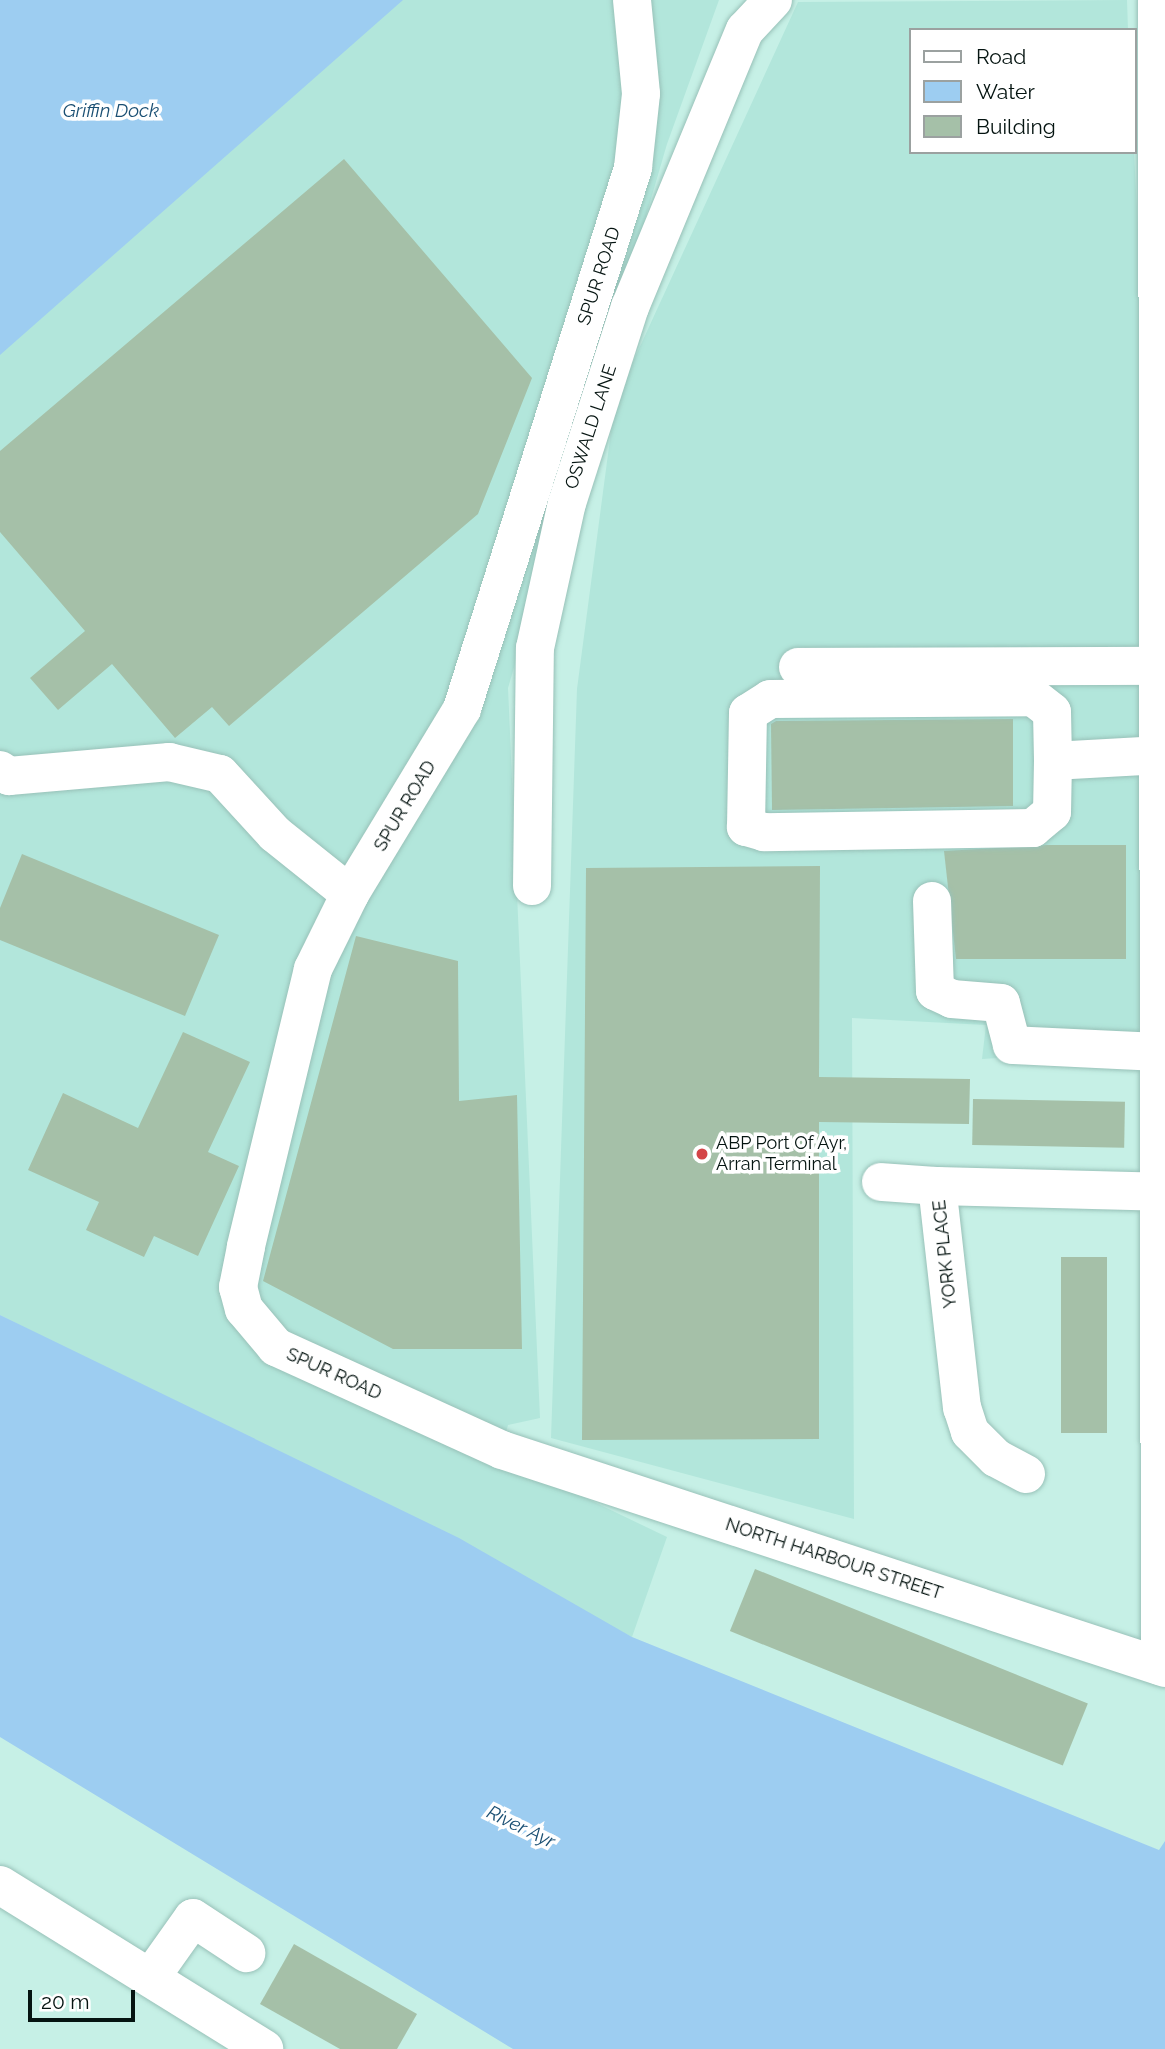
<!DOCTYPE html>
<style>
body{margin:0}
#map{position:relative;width:1165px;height:2049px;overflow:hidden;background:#c6f0e6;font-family:Raleway,sans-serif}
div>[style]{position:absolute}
.built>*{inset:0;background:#b2e6db}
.water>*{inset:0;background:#9dcdf1}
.building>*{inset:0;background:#a5c0a8;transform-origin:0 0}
.roads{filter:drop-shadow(0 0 2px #98c1b8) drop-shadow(0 0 2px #98c1b8)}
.minor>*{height:38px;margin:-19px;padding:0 19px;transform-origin:19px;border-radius:19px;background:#fff}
.major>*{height:38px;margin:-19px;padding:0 19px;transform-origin:19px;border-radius:19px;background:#fff}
.dots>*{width:19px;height:19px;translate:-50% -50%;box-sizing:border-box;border:4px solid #fff;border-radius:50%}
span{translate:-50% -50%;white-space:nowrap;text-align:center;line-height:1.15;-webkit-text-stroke:7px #fff;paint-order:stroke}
.street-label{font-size:18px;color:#051411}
.poi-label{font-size:18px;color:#051411}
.left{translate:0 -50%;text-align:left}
.water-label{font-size:19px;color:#1a4f73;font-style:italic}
.legend{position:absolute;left:909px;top:28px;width:228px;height:126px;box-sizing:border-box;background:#fff;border:2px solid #9ba1a0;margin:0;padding:9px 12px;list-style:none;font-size:21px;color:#051411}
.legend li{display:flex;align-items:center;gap:14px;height:35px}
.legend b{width:35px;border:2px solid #9ba1a0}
.scale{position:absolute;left:28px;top:1990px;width:107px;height:32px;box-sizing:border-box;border:4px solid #051411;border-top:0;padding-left:9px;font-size:21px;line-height:24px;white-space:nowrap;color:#051411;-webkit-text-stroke:5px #fff;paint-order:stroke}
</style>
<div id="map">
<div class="built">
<i style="clip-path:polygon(0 0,719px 0,667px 144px,508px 688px,540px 1418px,508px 1425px,497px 1467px,567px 1489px,667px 1537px,632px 1637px,0 1315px)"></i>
<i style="clip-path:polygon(1127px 0,1128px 30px,911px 30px,911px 152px,1134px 152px,1138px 230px,1165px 231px,1165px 1048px,982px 1059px,986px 1025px,852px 1018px,854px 1519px,551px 1438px,577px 689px,615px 401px,798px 2px)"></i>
</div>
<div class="water">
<i style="clip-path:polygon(0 0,403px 0,0 355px)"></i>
<i style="clip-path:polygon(0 1315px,459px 1538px,632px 1637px,1159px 1850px,1165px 1841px,1165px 2049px,513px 2049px,0 1737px)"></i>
</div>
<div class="building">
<i style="clip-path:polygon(344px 159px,532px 378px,478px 514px,229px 726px,212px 707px,175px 738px,112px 664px,58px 710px,30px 678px,85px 631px,0 532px,0 451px)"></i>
<i style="clip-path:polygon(1013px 719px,1013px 806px,772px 810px,771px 724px,776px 721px)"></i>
<i style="clip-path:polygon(1047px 845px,1126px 845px,1126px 959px,956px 959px,944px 851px)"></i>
<i style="clip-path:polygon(22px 854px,219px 935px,185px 1016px,0 940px,0 908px)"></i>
<i style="clip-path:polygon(820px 866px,819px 1077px,970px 1079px,969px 1124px,819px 1122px,819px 1439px,582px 1440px,586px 868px)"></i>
<i style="clip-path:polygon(356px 936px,458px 961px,459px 1101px,517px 1095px,522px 1349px,393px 1349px,263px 1281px)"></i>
<i style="clip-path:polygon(183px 1032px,250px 1062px,208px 1152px,239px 1166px,198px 1256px,154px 1236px,144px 1257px,86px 1230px,99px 1202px,28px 1170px,63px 1093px,138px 1128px)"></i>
<i style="left:973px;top:1099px;width:152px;height:46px;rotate:1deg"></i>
<i style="left:1061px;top:1257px;width:46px;height:176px"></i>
<i style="left:755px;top:1569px;width:359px;height:67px;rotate:22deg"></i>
<i style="clip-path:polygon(294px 1944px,417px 2014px,397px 2049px,340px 2049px,260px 2004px)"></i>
</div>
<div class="roads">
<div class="minor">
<i style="left:632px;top:0;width:94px;rotate:84.5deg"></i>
<i style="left:641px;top:94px;width:74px;rotate:96.2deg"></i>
<i style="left:633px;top:168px;width:567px;rotate:107.54deg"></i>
<i style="left:462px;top:709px;width:216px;rotate:121.2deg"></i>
<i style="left:350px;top:894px;width:84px;rotate:116.3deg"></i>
<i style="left:313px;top:969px;width:286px;rotate:103.6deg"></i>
<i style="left:246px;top:1247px;width:41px;rotate:101.3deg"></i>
<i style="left:238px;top:1287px;width:23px;rotate:75deg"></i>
<i style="left:244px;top:1309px;width:50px;rotate:49.9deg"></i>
<i style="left:276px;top:1347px;width:248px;rotate:24.5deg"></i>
<i style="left:502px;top:1450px;width:698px;rotate:18.2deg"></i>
<i style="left:1157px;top:0;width:1666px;rotate:89.9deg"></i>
<i style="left:798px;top:667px;width:363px;rotate:-0.2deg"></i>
<i style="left:1053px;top:761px;width:51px;rotate:91.1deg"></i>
<i style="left:1052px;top:812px;width:25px;rotate:140deg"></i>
<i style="left:1033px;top:828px;width:269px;rotate:179.1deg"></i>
<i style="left:764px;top:832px;width:19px;rotate:-164deg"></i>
<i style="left:746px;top:827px;width:114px;rotate:-89deg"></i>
<i style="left:748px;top:713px;width:26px;rotate:-32deg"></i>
<i style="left:770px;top:699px;width:263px;rotate:-0.4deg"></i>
<i style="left:1033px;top:697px;width:24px;rotate:38deg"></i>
<i style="left:1052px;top:712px;width:49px;rotate:88.8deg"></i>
<i style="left:1053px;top:761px;width:108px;rotate:-3.2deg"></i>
<i style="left:0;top:770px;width:11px;rotate:34deg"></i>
<i style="left:9px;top:776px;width:161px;rotate:-5deg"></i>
<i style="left:169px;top:762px;width:52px;rotate:13.2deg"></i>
<i style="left:220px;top:774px;width:81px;rotate:47.5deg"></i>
<i style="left:275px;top:834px;width:96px;rotate:38.7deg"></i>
<i style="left:532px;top:886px;width:238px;rotate:-89.3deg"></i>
<i style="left:535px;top:648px;width:148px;rotate:-77.6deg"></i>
<i style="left:567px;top:503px;width:206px;rotate:-72.2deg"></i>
<i style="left:630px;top:307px;width:300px;rotate:-67.5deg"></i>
<i style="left:745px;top:30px;width:41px;rotate:-47deg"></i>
<i style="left:932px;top:901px;width:90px;rotate:88.1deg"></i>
<i style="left:935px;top:991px;width:19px;rotate:25deg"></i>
<i style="left:952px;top:999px;width:49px;rotate:4.7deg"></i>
<i style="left:1001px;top:1003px;width:43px;rotate:75.3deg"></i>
<i style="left:1012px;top:1045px;width:149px;rotate:2.7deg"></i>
<i style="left:881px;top:1182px;width:56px;rotate:4.1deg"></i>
<i style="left:1026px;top:1474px;width:34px;rotate:-152deg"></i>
<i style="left:996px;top:1458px;width:37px;rotate:-135deg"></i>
<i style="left:970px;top:1432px;width:25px;rotate:-108deg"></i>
<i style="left:962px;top:1408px;width:223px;rotate:-96.4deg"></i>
<i style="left:937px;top:1186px;width:224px;rotate:1.5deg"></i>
<i style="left:151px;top:1977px;width:72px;rotate:-54.6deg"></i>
<i style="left:193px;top:1918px;width:64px;rotate:33.4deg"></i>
</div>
<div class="major">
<i style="left:0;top:1885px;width:311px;rotate:31.8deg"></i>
</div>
</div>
<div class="dots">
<i style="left:702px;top:1154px;background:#d44548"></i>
</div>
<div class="street-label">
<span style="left:599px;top:276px;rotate:-72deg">SPUR ROAD</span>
<span style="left:591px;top:427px;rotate:-72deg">OSWALD LANE</span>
<span style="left:405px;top:806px;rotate:-59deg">SPUR ROAD</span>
<span style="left:945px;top:1254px;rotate:-96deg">YORK PLACE</span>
<span style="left:334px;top:1374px;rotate:24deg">SPUR ROAD</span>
<span style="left:834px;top:1559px;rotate:18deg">NORTH HARBOUR STREET</span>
</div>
<div class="poi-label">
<span class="left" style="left:716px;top:1154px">ABP Port Of Ayr,<br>Arran Terminal</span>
</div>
<div class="water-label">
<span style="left:111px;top:111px">Griffin Dock</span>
<span style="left:521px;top:1827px;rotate:26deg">River Ayr</span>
</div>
<ul class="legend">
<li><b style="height:9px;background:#fff"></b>Road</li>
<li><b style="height:19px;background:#9dcdf1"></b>Water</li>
<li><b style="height:19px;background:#a5c0a8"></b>Building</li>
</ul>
<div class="scale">20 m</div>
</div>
